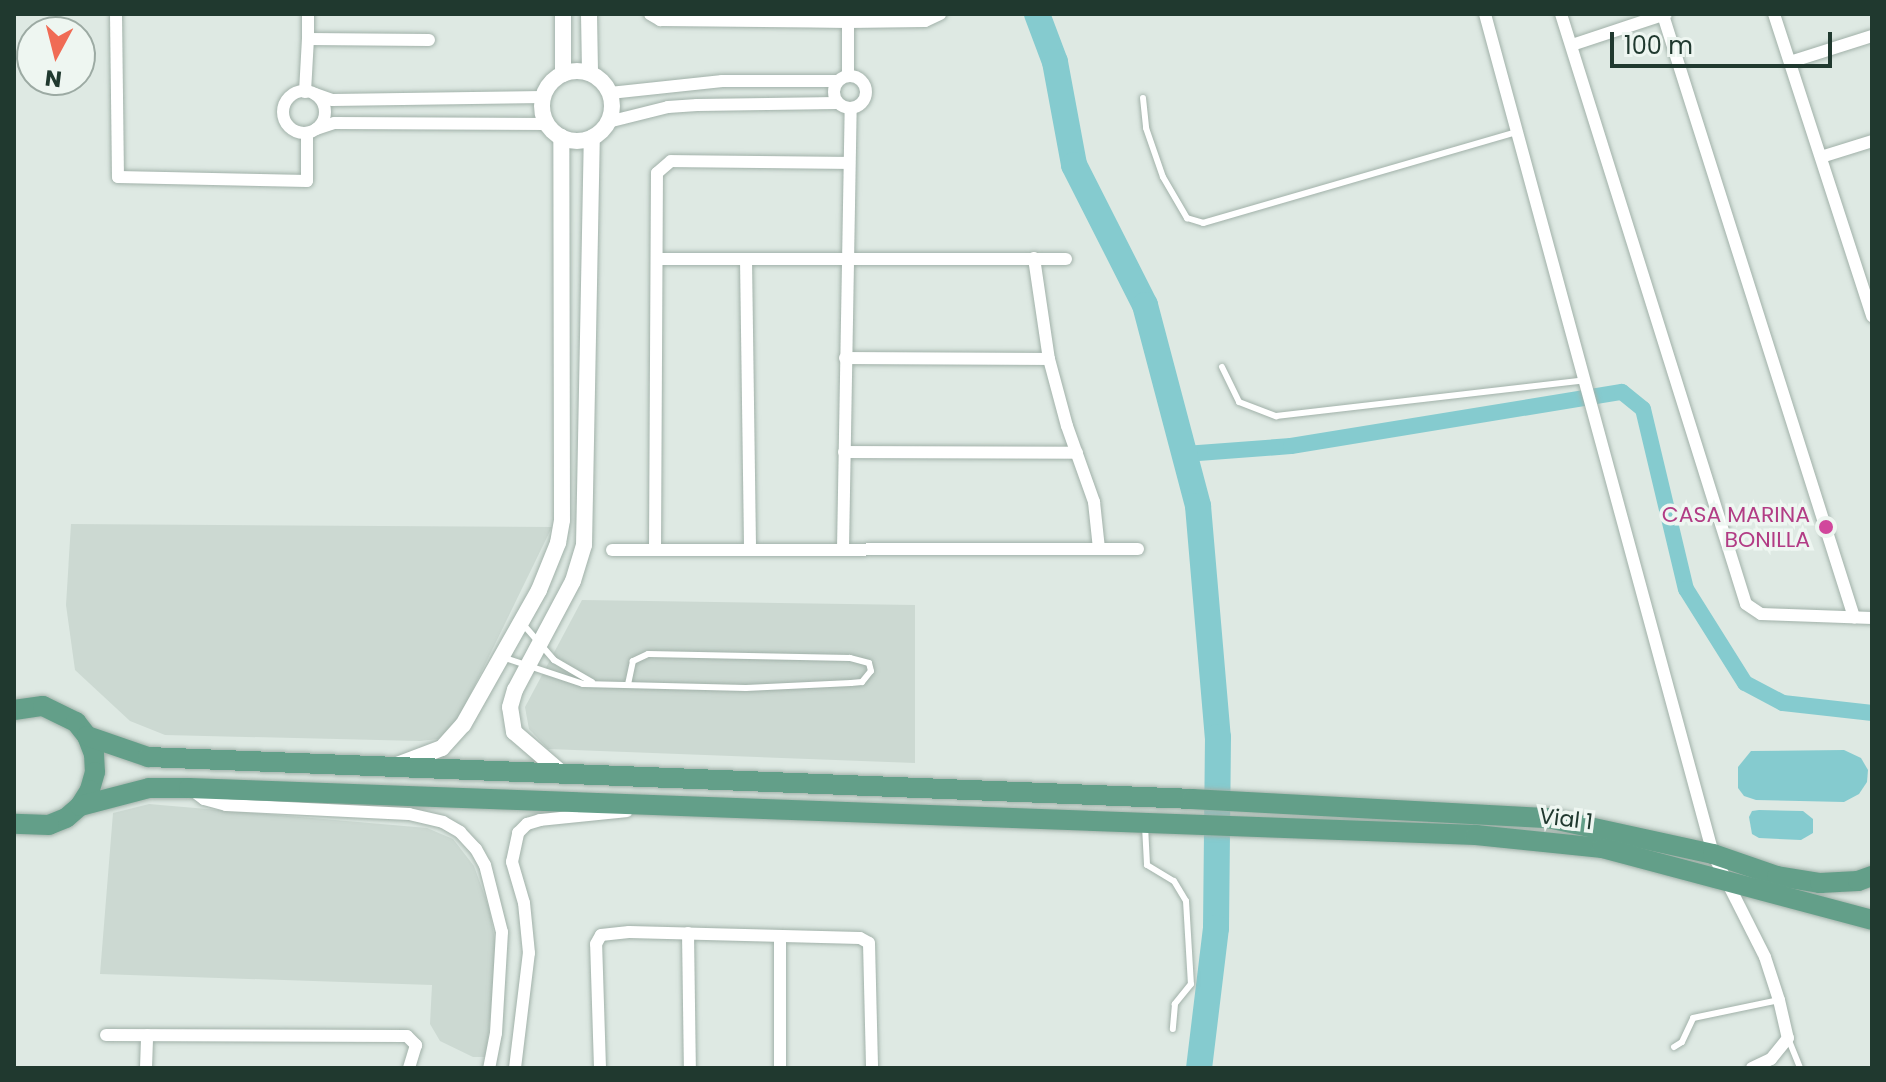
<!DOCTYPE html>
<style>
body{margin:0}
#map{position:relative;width:1886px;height:1082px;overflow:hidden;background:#dee9e3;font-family:Poppins,sans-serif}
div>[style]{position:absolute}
.built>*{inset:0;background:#ccd9d2}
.water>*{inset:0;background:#85cbcf}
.canal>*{height:16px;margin:-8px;padding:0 8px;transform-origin:8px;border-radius:8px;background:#85cbcf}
.river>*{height:26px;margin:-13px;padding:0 13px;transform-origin:13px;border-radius:13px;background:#85cbcf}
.roads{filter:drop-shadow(0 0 2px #a1b1a9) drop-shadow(0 0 2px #a1b1a9)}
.service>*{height:6px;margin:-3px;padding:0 3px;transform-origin:3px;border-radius:3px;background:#fff}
.minor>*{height:12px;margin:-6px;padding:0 6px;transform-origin:6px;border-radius:6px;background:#fff}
.minor>.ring{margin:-6px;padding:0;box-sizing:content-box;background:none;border:12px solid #fff;border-radius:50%}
.tertiary>*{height:16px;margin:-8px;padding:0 8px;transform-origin:8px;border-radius:8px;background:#fff}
.tertiary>.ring{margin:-8px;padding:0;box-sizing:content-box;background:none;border:16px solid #fff;border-radius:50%}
.primary>*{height:20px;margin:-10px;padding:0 10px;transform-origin:10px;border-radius:10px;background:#639f89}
.dots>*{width:22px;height:22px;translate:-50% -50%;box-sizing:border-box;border:4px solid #eef6f1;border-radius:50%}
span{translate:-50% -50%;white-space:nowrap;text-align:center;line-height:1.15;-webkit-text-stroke:7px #eef6f1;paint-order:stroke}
.hotel-label{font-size:22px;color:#b23c85}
.right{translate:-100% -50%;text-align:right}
.street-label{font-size:22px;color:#20392f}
.frame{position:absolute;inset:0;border:16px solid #20392f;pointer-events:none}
.north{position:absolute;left:16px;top:16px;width:80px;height:80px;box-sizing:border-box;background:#eef6f1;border:2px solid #9caaa3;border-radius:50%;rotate:187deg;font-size:22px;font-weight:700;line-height:32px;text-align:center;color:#20392f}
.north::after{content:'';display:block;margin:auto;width:28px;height:36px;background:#f06b55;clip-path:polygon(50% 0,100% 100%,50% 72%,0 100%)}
.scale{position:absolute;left:1610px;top:32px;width:222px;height:36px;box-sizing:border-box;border:4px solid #20392f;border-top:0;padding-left:10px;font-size:24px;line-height:28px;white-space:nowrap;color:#20392f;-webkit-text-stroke:6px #eef6f1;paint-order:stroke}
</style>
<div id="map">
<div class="built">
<i style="clip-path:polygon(71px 524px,552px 527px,456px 724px,438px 739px,420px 741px,165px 735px,130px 721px,75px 670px,66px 605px)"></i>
<i style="clip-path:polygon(582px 600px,915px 605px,915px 763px,548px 749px,529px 729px,525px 707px)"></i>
<i style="clip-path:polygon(149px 804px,427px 828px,453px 839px,474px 866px,489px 908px,497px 951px,486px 1057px,473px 1057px,440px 1041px,430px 1024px,432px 985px,100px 974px,113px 813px)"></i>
</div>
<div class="water">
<i style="clip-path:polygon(1844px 750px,1861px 758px,1868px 770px,1867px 782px,1859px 794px,1844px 802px,1756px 800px,1744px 796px,1738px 788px,1738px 767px,1751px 751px)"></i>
<i style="clip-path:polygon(1759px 810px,1803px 811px,1813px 819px,1813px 833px,1801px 840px,1759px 838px,1752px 834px,1749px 817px,1752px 811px)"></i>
</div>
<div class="canal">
<i style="left:1185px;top:454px;width:106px;rotate:-4.3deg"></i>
<i style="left:1291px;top:446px;width:335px;rotate:-9.3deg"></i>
<i style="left:1622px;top:392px;width:27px;rotate:39deg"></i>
<i style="left:1643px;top:409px;width:185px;rotate:76.6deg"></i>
<i style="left:1686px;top:589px;width:111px;rotate:57.9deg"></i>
<i style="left:1745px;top:683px;width:43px;rotate:27.8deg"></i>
<i style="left:1783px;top:703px;width:90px;rotate:6.4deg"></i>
</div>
<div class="river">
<i style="left:1037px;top:14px;width:51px;rotate:69.4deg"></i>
<i style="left:1055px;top:62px;width:105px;rotate:79.5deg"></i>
<i style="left:1074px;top:165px;width:157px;rotate:63.1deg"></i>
<i style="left:1145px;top:305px;width:208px;rotate:75.2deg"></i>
<i style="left:1198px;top:506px;width:232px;rotate:85.1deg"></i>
<i style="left:1218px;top:737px;width:191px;rotate:90.6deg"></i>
<i style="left:1216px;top:928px;width:141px;rotate:96.9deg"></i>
</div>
<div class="roads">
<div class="service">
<i style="left:1143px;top:98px;width:30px;rotate:84deg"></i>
<i style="left:1146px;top:128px;width:52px;rotate:70.9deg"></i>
<i style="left:1163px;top:177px;width:48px;rotate:59.7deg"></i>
<i style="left:1187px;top:218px;width:17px;rotate:17deg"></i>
<i style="left:1203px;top:223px;width:327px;rotate:-16.2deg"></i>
<i style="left:1222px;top:367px;width:39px;rotate:64deg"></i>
<i style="left:1239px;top:402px;width:40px;rotate:21deg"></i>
<i style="left:1276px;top:416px;width:311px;rotate:-6.6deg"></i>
<i style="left:522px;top:623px;width:49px;rotate:49.1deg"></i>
<i style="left:554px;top:660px;width:44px;rotate:30.1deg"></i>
<i style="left:505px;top:658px;width:82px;rotate:18.4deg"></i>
<i style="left:583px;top:684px;width:163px;rotate:1.4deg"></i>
<i style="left:746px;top:688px;width:105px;rotate:-2.7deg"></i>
<i style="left:851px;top:683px;width:11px;rotate:-5deg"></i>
<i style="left:862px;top:682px;width:14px;rotate:-51deg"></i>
<i style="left:871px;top:671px;width:8px;rotate:-104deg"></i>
<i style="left:869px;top:663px;width:20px;rotate:-165deg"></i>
<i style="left:850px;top:658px;width:202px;rotate:-178.9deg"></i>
<i style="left:648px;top:654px;width:17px;rotate:155deg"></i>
<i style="left:633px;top:661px;width:24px;rotate:102deg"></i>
<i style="left:1145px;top:826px;width:39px;rotate:87deg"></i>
<i style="left:1147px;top:865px;width:31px;rotate:31deg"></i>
<i style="left:1174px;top:881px;width:23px;rotate:59deg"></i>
<i style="left:1186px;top:901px;width:83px;rotate:86.6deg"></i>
<i style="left:1191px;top:984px;width:26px;rotate:129deg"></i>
<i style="left:1175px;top:1004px;width:25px;rotate:95deg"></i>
<i style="left:1788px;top:1038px;width:32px;rotate:68deg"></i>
<i style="left:1674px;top:1047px;width:9px;rotate:-32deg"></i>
<i style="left:1682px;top:1042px;width:26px;rotate:-65deg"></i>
<i style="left:1693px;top:1018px;width:88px;rotate:-11.8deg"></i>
</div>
<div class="minor">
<i style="left:116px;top:14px;width:163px;rotate:89.3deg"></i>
<i style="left:118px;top:177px;width:189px;rotate:1.2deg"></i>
<i style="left:307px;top:181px;width:48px;rotate:-90deg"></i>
<i style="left:308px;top:14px;width:25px;rotate:90deg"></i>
<i style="left:308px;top:39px;width:121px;rotate:0.5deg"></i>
<i style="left:650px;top:14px;width:12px;rotate:31deg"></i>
<i style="left:660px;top:20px;width:188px;rotate:0.6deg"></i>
<i style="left:848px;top:22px;width:77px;rotate:-0.7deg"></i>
<i style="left:925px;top:21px;width:17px;rotate:-25deg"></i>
<i style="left:1485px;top:14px;width:870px;rotate:74.81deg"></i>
<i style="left:1713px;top:854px;width:115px;rotate:63.2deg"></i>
<i style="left:1765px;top:957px;width:45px;rotate:72deg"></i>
<i style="left:1779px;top:1000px;width:39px;rotate:77deg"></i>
<i style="left:1788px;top:1038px;width:27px;rotate:129deg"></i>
<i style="left:1771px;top:1059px;width:21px;rotate:155deg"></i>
<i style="left:1561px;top:14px;width:618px;rotate:72.59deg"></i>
<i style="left:1746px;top:604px;width:18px;rotate:34deg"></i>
<i style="left:1761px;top:614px;width:111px;rotate:2.1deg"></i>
<i style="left:1774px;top:14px;width:318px;rotate:72deg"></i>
<i style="left:1663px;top:15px;width:632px;rotate:72.4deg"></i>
<i style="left:1572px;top:45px;width:99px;rotate:-18.3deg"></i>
<i style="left:1790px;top:62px;width:86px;rotate:-17.6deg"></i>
<i class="ring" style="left:834px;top:76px;width:20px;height:20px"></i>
<i style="left:848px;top:76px;width:54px;rotate:-90deg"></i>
<i class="ring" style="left:283px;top:91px;width:30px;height:30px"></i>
<i style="left:305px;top:92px;width:53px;rotate:-86.8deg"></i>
<i style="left:610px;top:93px;width:113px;rotate:-6.1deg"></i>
<i style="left:722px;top:81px;width:115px"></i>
<i style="left:315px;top:94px;width:18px;rotate:19deg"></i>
<i style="left:332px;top:100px;width:211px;rotate:-0.8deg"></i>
<i style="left:608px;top:122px;width:62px;rotate:-14deg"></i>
<i style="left:668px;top:107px;width:29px;rotate:-4deg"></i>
<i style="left:697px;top:105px;width:140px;rotate:-0.8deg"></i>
<i style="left:316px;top:129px;width:19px;rotate:-18deg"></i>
<i style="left:334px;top:123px;width:213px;rotate:0.3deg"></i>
<i style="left:1821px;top:157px;width:53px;rotate:-17.4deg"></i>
<i style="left:1034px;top:258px;width:102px;rotate:81.6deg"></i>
<i style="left:1049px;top:359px;width:69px;rotate:75deg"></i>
<i style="left:1067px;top:426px;width:81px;rotate:70.4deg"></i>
<i style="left:1094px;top:502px;width:47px;rotate:83.9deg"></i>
<i style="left:659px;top:259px;width:407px"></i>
<i style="left:746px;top:259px;width:291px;rotate:89.2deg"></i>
<i style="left:845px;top:358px;width:204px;rotate:0.3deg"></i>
<i style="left:844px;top:452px;width:233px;rotate:0.2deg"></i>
<i style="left:843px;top:549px;width:440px;rotate:-89deg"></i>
<i style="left:612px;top:550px;width:526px;rotate:-0.11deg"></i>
<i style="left:655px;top:550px;width:377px;rotate:-89.7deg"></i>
<i style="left:657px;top:173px;width:18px;rotate:-41deg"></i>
<i style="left:671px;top:161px;width:177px;rotate:0.6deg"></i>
<i style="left:192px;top:790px;width:15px;rotate:37deg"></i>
<i style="left:204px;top:799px;width:23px;rotate:15deg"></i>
<i style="left:226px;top:805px;width:183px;rotate:2.8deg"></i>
<i style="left:409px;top:814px;width:35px;rotate:13deg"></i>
<i style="left:443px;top:822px;width:20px;rotate:30deg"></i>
<i style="left:460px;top:832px;width:23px;rotate:47deg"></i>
<i style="left:476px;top:849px;width:18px;rotate:61deg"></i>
<i style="left:485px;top:865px;width:69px;rotate:75.8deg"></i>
<i style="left:502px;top:932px;width:101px;rotate:93.4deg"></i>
<i style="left:496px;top:1033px;width:36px;rotate:101deg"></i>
<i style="left:688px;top:933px;width:135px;rotate:89.2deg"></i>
<i style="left:780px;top:936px;width:132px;rotate:90deg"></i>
<i style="left:106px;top:1035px;width:301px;rotate:0.2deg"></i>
<i style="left:407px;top:1036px;width:13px;rotate:45deg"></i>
<i style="left:416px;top:1045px;width:24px;rotate:107deg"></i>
<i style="left:146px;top:1068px;width:33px;rotate:-88deg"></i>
<i style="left:515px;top:1068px;width:116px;rotate:-83.1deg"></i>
<i style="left:529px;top:953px;width:50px;rotate:-95.7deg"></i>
<i style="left:524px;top:903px;width:43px;rotate:-106.3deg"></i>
<i style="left:512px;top:862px;width:30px;rotate:-78deg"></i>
<i style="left:518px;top:833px;width:13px;rotate:-45deg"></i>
<i style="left:527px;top:824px;width:14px;rotate:-17deg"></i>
<i style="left:540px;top:820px;width:87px;rotate:-5.9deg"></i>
<i style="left:600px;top:1068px;width:124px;rotate:-91.8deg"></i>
<i style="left:596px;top:944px;width:10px;rotate:-61deg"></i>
<i style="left:601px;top:935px;width:28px;rotate:-6deg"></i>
<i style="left:629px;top:932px;width:231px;rotate:1.5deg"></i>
<i style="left:860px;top:938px;width:10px;rotate:29deg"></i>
<i style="left:869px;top:943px;width:125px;rotate:88.6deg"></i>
</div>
<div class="tertiary">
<i style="left:589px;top:14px;width:59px;rotate:89deg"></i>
<i class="ring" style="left:542px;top:71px;width:54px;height:54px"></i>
<i style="left:563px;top:74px;width:60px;rotate:-90deg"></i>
<i style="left:397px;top:765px;width:48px;rotate:-20.7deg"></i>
<i style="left:442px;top:748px;width:31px;rotate:-48deg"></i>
<i style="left:463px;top:725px;width:155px;rotate:-60.6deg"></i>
<i style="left:539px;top:590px;width:51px;rotate:-68deg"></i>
<i style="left:558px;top:543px;width:23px;rotate:-80deg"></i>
<i style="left:562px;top:520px;width:383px;rotate:-90.1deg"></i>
<i style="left:564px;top:775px;width:66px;rotate:-139.3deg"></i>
<i style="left:514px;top:732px;width:25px;rotate:-99deg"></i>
<i style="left:510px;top:707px;width:18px;rotate:-74deg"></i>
<i style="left:515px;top:690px;width:123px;rotate:-62deg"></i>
<i style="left:573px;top:581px;width:38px;rotate:-73deg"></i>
<i style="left:584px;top:545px;width:407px;rotate:-88.9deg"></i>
</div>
<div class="primary">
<i style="left:14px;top:710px;width:29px;rotate:-8deg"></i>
<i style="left:43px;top:706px;width:37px;rotate:26deg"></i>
<i style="left:76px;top:722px;width:18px;rotate:52deg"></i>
<i style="left:87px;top:736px;width:19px;rotate:69deg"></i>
<i style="left:94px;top:754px;width:18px;rotate:87deg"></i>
<i style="left:95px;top:772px;width:19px;rotate:106deg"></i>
<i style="left:90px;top:790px;width:19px;rotate:122deg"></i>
<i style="left:80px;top:806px;width:18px;rotate:139deg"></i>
<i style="left:66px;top:818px;width:18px;rotate:158deg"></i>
<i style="left:49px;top:825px;width:35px;rotate:-178deg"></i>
<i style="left:87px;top:736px;width:65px;rotate:19deg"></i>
<i style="left:148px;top:757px;width:1045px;rotate:2.3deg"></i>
<i style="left:1192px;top:799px;width:357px;rotate:3.1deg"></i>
<i style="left:1548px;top:818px;width:169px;rotate:12.3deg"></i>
<i style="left:1713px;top:854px;width:68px;rotate:19deg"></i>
<i style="left:1777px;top:876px;width:44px;rotate:9.2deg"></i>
<i style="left:1820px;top:883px;width:38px;rotate:-3deg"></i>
<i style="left:1858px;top:881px;width:15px;rotate:-20deg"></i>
<i style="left:80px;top:806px;width:71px;rotate:-14.6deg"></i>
<i style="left:149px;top:788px;width:40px"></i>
<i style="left:189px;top:788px;width:1288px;rotate:2.09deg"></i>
<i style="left:1476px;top:835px;width:127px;rotate:5.9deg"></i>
<i style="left:1602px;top:848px;width:279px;rotate:14.9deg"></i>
</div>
</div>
<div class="dots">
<i style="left:1826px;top:527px;background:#d1479c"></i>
</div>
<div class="hotel-label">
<span class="right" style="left:1810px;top:527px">CASA MARINA<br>BONILLA</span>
</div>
<div class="street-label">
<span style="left:1566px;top:819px;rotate:7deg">Vial 1</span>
</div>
<div class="frame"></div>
<div class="north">N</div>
<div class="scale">100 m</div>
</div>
